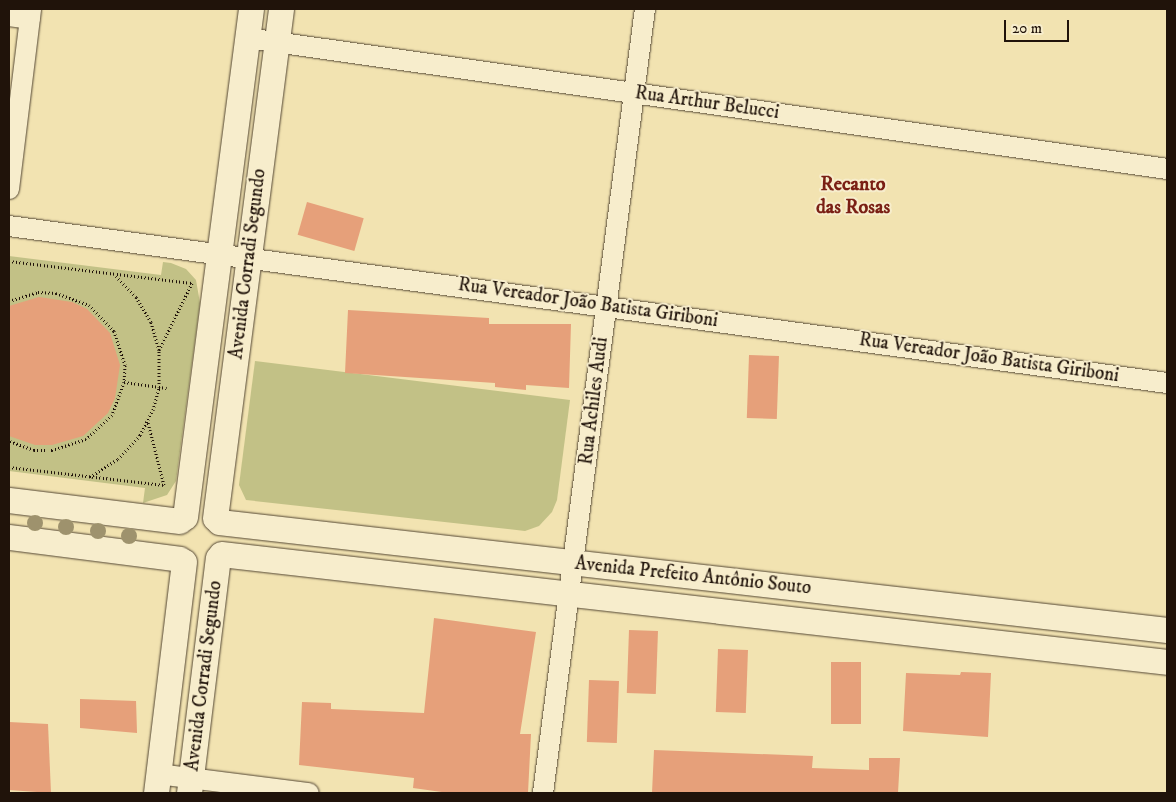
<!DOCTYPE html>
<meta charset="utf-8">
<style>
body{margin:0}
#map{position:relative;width:1176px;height:802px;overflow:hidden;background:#f2e3b1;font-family:"IM FELL DW Pica",serif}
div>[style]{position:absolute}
.green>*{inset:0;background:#c2c186}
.building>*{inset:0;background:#e6a07a;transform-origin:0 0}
.path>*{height:3px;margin-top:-1.5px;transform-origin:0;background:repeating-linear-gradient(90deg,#20130a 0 1px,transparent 0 3.5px)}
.roads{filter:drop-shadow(0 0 1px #544734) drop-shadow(0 0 1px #544734)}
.minor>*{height:20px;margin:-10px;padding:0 10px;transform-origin:10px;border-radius:10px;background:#f7edcc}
.tertiary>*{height:25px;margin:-12.5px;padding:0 12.5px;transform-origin:12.5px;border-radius:12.5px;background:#f7edcc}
.trees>*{width:16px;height:16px;margin:-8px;border-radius:50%;background:#9e926d}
span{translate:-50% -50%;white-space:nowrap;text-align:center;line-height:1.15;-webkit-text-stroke:4px #f7edcc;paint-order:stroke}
.street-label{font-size:19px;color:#20130a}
.neighbourhood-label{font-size:20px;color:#7a1f14;font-weight:700}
.frame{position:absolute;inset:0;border:10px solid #20130a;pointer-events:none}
.scale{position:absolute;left:1004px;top:20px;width:65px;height:22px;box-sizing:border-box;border:2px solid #20130a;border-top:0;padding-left:6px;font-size:15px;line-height:18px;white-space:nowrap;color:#20130a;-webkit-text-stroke:4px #f7edcc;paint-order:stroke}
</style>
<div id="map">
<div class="green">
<i style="clip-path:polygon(9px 256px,161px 275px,163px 262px,171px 263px,186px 269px,196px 280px,200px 303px,176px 481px,167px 495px,143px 503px,145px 488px,9px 471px)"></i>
<i style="clip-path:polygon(255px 361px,570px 400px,557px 500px,552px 512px,539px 526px,525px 531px,246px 500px,239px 485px)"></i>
</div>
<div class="building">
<i style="left:307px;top:202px;width:59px;height:34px;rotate:16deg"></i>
<i style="clip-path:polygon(39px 297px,72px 302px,87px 309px,110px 333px,120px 365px,115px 398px,108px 413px,83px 436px,52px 445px,35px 445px,9px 436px,9px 306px)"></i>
<i style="clip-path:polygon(348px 310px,489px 318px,489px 324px,571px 324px,569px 388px,526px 385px,526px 390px,495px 387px,495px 383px,345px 373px)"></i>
<i style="left:749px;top:355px;width:30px;height:63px;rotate:2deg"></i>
<i style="clip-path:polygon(434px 618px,536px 632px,520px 734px,531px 734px,528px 793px,449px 793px,413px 788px,414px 778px,299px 765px,302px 702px,331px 703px,331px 709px,424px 713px)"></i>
<i style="left:629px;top:630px;width:29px;height:63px;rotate:2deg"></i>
<i style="left:718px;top:649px;width:30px;height:63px;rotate:2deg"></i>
<i style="left:831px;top:662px;width:30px;height:62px"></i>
<i style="clip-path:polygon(961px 672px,991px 673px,988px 737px,903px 731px,906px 673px,960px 675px)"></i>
<i style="left:589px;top:680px;width:30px;height:62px;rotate:2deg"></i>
<i style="clip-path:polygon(80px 699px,136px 701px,137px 733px,80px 728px)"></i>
<i style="clip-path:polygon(9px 722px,48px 724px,51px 793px,9px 790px)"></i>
<i style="clip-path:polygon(654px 750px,813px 756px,812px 768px,869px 770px,869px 758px,900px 758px,898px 793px,652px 793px)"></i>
</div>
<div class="path">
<i style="left:9px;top:261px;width:184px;rotate:6.9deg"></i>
<i style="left:192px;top:283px;width:75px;rotate:116.2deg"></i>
<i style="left:9px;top:301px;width:30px;rotate:-17deg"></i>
<i style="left:38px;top:292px;width:18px;rotate:3deg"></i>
<i style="left:56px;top:293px;width:35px;rotate:20deg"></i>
<i style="left:89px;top:305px;width:36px;rotate:46deg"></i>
<i style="left:114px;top:331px;width:36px;rotate:72deg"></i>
<i style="left:125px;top:365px;width:17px;rotate:93deg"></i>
<i style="left:124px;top:382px;width:35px;rotate:110deg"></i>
<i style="left:112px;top:415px;width:35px;rotate:137deg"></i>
<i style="left:86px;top:439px;width:36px;rotate:162deg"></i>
<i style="left:52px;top:450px;width:18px;rotate:180deg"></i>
<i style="left:34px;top:450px;width:27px;rotate:-160deg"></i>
<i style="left:124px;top:382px;width:43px;rotate:7.9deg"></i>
<i style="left:9px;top:467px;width:156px;rotate:6.6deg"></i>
<i style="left:164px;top:485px;width:65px;rotate:-104.3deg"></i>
<i style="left:90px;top:477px;width:33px;rotate:-33deg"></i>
<i style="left:118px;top:459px;width:33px;rotate:-47deg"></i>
<i style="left:140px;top:435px;width:28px;rotate:-63deg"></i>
<i style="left:153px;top:410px;width:24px;rotate:-75deg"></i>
<i style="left:159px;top:387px;width:37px;rotate:-90deg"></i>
<i style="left:159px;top:350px;width:29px;rotate:-106deg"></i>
<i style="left:151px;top:322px;width:29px;rotate:-121deg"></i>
<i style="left:136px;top:297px;width:29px;rotate:-134deg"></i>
</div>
<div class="roads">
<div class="minor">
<i style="left:9px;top:16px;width:21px;rotate:8deg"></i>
<i style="left:247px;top:38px;width:929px;rotate:8.1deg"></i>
<i style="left:9px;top:189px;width:181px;rotate:-83deg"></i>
<i style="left:9px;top:226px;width:1169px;rotate:7.72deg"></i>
<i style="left:158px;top:774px;width:152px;rotate:7.2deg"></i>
<i style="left:543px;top:793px;width:791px;rotate:-82.59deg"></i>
</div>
<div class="tertiary">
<i style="left:9px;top:500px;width:172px;rotate:7deg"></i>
<i style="left:185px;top:517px;width:512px;rotate:-82.6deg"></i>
<i style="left:215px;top:518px;width:513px;rotate:-82.61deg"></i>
<i style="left:219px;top:522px;width:954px;rotate:6.5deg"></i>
<i style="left:9px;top:537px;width:172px;rotate:7.3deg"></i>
<i style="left:221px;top:554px;width:952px;rotate:6.51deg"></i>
<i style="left:156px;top:793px;width:233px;rotate:-83.1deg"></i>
<i style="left:189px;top:793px;width:237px;rotate:-83deg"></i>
</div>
</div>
<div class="trees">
<i style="left:35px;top:523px"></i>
<i style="left:66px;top:527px"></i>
<i style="left:98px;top:531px"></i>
<i style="left:129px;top:536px"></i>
</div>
<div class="street-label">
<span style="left:707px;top:103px;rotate:8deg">Rua Arthur Belucci</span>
<span style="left:248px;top:264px;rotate:-83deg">Avenida Corradi Segundo</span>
<span style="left:588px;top:303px;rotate:8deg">Rua Vereador João Batista Giriboni</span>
<span style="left:989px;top:358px;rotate:8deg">Rua Vereador João Batista Giriboni</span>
<span style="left:594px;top:401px;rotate:-83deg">Rua Achiles Audi</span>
<span style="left:693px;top:576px;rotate:6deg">Avenida Prefeito Antônio Souto</span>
<span style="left:204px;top:676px;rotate:-83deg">Avenida Corradi Segundo</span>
</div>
<div class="neighbourhood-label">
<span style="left:853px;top:196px">Recanto<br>das Rosas</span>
</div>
<div class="frame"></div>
<div class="scale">20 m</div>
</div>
